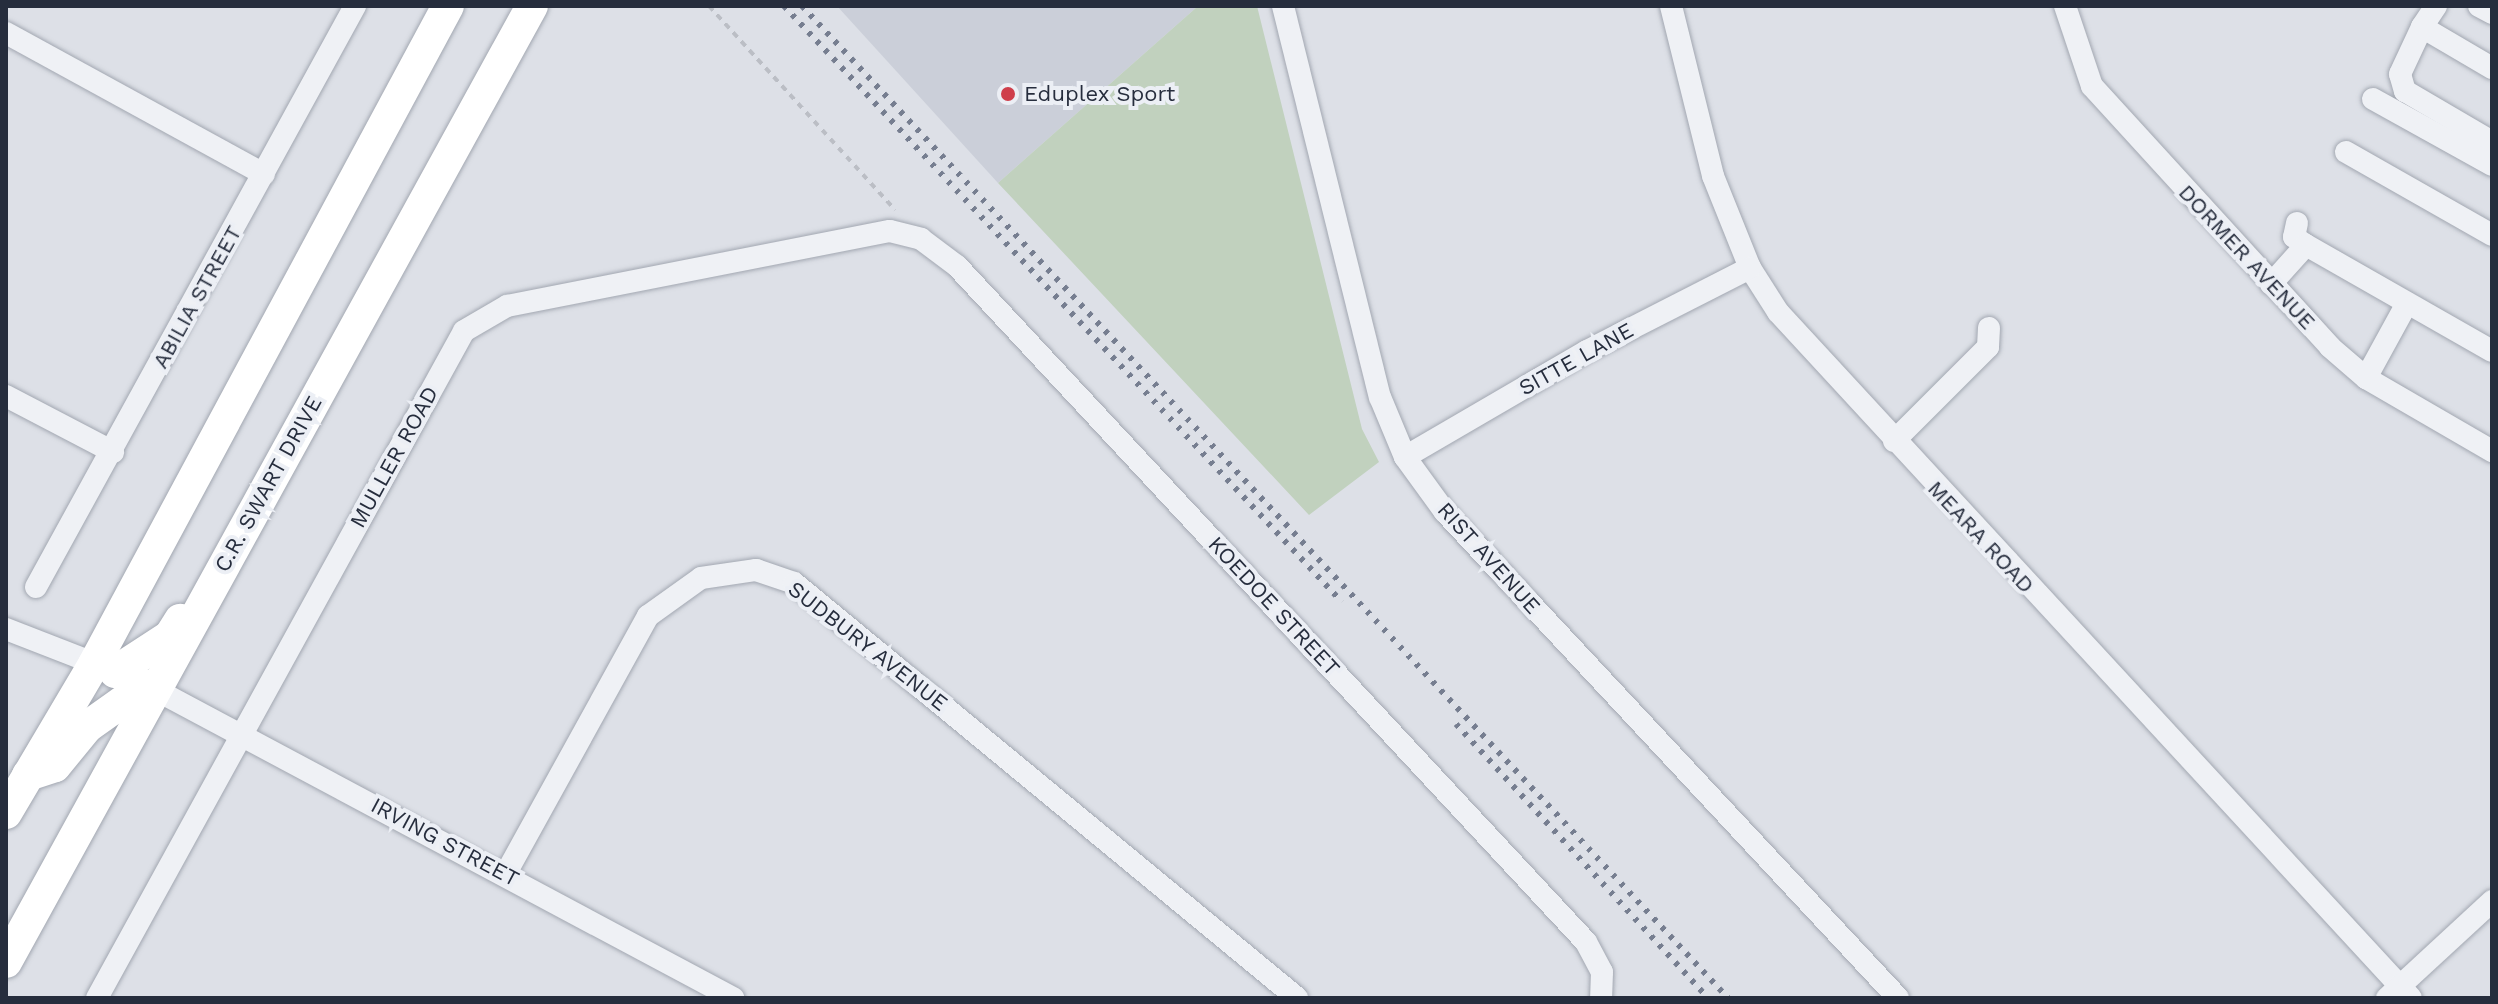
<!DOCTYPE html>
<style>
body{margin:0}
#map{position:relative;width:2498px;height:1004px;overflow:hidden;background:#dde0e7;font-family:"Work Sans",sans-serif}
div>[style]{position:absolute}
.built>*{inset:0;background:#cbcfd9}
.green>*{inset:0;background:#c1d1be}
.path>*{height:4px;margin-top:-2px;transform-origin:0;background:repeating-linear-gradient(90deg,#bbbec5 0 6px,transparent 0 12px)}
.roads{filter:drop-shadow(0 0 2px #a2a7b1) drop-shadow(0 0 2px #a2a7b1)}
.minor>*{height:22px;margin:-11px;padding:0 11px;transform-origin:11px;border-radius:11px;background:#eff1f5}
.secondary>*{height:32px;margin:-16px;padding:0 16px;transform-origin:16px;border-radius:16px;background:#fff}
.rail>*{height:6px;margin-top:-3px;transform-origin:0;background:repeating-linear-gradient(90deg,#767e90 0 4px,transparent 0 12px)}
.dots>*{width:22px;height:22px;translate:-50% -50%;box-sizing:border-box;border:4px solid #eceff5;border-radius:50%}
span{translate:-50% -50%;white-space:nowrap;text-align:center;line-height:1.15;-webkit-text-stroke:8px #eceff5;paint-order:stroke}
.poi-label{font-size:22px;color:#262d3d}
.left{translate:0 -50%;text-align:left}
.street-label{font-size:22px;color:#262d3d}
.frame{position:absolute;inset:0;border:8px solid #262d3d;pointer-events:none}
</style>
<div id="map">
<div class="built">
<i style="clip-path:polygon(837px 6px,1198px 6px,998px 183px)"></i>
</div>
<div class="green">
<i style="clip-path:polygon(1198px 6px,1257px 6px,1362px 429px,1379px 462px,1309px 515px,998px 183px)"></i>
</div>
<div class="path">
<i style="left:709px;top:6px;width:276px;rotate:47.6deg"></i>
</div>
<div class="roads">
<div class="minor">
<i style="left:1283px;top:6px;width:403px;rotate:76.1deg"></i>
<i style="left:1380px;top:397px;width:65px;rotate:67.4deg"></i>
<i style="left:1405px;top:457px;width:68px;rotate:54deg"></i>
<i style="left:1445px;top:512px;width:664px;rotate:47.01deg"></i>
<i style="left:1671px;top:6px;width:175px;rotate:76.1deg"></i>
<i style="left:1713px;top:176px;width:99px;rotate:68.1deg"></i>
<i style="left:1750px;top:268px;width:52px;rotate:57.5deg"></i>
<i style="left:1778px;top:312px;width:933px;rotate:47.3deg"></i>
<i style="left:2065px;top:6px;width:84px;rotate:71.4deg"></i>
<i style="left:2092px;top:86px;width:353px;rotate:47.6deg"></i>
<i style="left:2330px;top:347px;width:48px;rotate:40.7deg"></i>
<i style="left:2366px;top:378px;width:146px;rotate:30.1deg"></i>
<i style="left:2436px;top:6px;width:25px;rotate:124deg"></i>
<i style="left:2422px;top:27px;width:81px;rotate:30.4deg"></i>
<i style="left:2479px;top:6px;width:15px;rotate:28deg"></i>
<i style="left:2422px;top:27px;width:52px;rotate:115.1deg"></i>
<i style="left:2400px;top:74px;width:18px;rotate:74deg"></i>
<i style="left:2405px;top:91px;width:101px;rotate:30.4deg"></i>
<i style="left:6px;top:33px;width:294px;rotate:28.7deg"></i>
<i style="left:2373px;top:99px;width:136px;rotate:29deg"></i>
<i style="left:2346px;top:152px;width:168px;rotate:29.6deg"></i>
<i style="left:2297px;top:223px;width:14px;rotate:102deg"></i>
<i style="left:2294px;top:237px;width:14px;rotate:34deg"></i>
<i style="left:2306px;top:245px;width:214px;rotate:29.7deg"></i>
<i style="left:2271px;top:284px;width:52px;rotate:-48.1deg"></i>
<i style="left:2366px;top:378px;width:85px;rotate:-61.3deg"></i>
<i style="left:6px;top:396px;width:121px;rotate:27.6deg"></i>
<i style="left:1894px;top:441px;width:133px;rotate:-45deg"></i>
<i style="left:1988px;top:347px;width:19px;rotate:-87deg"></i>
<i style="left:1405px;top:457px;width:211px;rotate:-30.2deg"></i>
<i style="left:1587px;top:351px;width:183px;rotate:-27deg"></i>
<i style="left:36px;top:587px;width:663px;rotate:-61.23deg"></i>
<i style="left:6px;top:629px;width:107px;rotate:21.3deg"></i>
<i style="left:145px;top:684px;width:667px;rotate:28.1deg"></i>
<i style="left:505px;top:875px;width:296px;rotate:-61.1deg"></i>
<i style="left:648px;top:616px;width:65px;rotate:-35.6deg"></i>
<i style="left:701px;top:578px;width:56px;rotate:-8.3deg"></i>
<i style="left:756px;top:570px;width:40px;rotate:18.9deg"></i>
<i style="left:794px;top:583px;width:652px;rotate:39.52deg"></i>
<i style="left:97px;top:998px;width:761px;rotate:-61.18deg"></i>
<i style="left:464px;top:331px;width:50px;rotate:-30.2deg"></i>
<i style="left:507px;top:306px;width:390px;rotate:-11.1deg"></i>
<i style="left:890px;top:231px;width:32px;rotate:14deg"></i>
<i style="left:921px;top:239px;width:45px;rotate:36.9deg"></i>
<i style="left:957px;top:266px;width:923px;rotate:47.06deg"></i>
<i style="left:1586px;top:942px;width:34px;rotate:62deg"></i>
<i style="left:1602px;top:972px;width:26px;rotate:92deg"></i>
<i style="left:2387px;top:998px;width:143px;rotate:-42.7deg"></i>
</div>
<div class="secondary">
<i style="left:115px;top:672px;width:66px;rotate:-33.2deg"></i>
<i style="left:170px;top:636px;width:19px;rotate:-58deg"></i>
<i style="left:28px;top:775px;width:28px;rotate:-18deg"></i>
<i style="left:55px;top:766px;width:50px;rotate:-50.6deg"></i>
<i style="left:87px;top:727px;width:72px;rotate:-35.4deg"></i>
<i style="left:6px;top:813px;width:173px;rotate:-59.4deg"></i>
<i style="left:94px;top:664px;width:747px;rotate:-61.72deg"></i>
<i style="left:6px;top:962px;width:1091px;rotate:-61.18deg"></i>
</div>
</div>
<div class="rail">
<i style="left:784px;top:6px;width:816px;rotate:46.89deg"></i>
<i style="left:802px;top:6px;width:1357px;rotate:46.97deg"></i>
<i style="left:1456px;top:724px;width:372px;rotate:47.4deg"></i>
</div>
<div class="dots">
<i style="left:1008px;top:94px;background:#cf3e4b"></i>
</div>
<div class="poi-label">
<span class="left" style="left:1024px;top:94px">Eduplex Sport</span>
</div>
<div class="street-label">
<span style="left:2247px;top:257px;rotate:47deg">DORMER AVENUE</span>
<span style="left:197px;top:297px;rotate:-61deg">ABILIA STREET</span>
<span style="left:1576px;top:359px;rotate:-29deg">SITTE LANE</span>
<span style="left:394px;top:457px;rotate:-61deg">MULLER ROAD</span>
<span style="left:268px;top:484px;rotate:-61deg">C.R. SWART DRIVE</span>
<span style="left:1981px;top:537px;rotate:47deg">MEARA ROAD</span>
<span style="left:1489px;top:558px;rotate:48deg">RIST AVENUE</span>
<span style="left:1274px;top:606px;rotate:47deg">KOEDOE STREET</span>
<span style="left:868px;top:646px;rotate:38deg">SUDBURY AVENUE</span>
<span style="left:445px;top:842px;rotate:28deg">IRVING STREET</span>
</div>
<div class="frame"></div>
</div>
